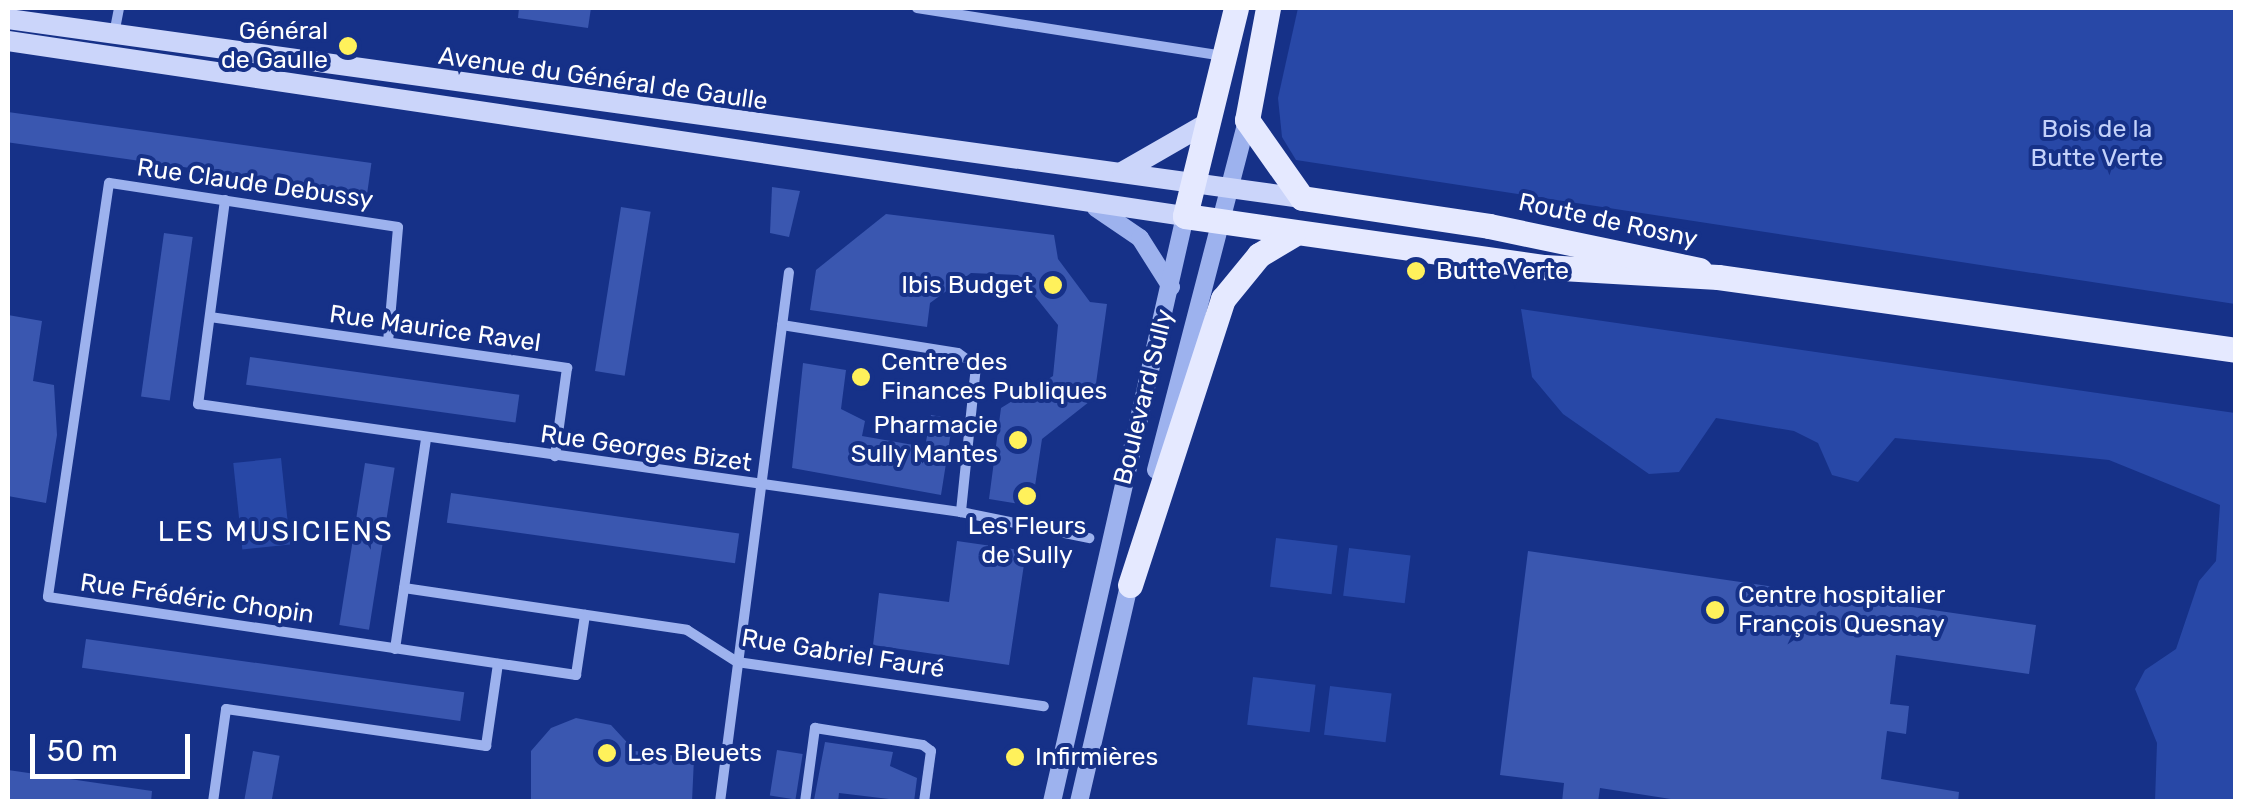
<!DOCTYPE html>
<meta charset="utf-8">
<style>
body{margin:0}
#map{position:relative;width:2243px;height:809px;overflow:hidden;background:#163188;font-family:Rubik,sans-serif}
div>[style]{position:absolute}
.green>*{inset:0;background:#2848a7;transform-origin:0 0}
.building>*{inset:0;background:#3a57b0;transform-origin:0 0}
.minor>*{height:10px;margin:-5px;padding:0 5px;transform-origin:5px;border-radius:5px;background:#9db2ee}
.tertiary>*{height:18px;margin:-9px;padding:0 9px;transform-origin:9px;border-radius:9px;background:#9db2ee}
.secondary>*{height:20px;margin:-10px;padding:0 10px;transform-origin:10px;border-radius:10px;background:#cbd5fa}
.primary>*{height:25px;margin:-12.5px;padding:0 12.5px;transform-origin:12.5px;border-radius:12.5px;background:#e5e9ff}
.dots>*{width:28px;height:28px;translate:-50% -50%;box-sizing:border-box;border:5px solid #163188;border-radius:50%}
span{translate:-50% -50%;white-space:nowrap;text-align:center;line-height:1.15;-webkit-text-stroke:8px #163188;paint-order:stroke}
.poi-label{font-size:25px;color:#fff}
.right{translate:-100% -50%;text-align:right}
.left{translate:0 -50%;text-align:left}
.street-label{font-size:25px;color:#fff}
.park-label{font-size:25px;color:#c3d1fa}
.neighbourhood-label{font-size:28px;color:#fff;letter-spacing:2.5px}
.frame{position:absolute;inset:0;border:10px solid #fff;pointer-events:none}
.scale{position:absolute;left:30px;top:734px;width:160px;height:45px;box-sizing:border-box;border:5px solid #fff;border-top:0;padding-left:12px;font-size:30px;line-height:35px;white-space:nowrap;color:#fff;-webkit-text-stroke:8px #163188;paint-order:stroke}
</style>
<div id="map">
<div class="green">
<i style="clip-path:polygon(1298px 8px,2235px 8px,2235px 304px,1296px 160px,1282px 137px,1278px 98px)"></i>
<i style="clip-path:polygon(1521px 309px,2235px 413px,2235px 801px,2155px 801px,2157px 743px,2135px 689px,2145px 670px,2176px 649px,2199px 581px,2216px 561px,2220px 505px,2109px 460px,1895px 438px,1858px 482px,1832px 475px,1818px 443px,1794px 431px,1716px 418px,1679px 472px,1649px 474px,1563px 414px,1532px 377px)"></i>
<i style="left:281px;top:458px;width:87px;height:48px;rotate:84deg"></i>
<i style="left:1276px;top:538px;width:62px;height:49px;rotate:7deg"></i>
<i style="left:1349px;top:548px;width:62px;height:48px;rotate:7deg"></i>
<i style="left:1253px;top:677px;width:63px;height:48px;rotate:7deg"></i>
<i style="left:1330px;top:686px;width:62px;height:49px;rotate:7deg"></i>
</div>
<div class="building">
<i style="clip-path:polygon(519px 8px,591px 8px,588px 28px,518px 18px)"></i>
<i style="left:8px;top:112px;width:367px;height:30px;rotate:8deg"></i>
<i style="clip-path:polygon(772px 187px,800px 191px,789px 237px,770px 233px)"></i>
<i style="left:621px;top:207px;width:30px;height:166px;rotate:9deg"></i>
<i style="clip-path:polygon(886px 214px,1054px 235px,1058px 259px,1090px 302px,1107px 304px,1094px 398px,1042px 439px,1032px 506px,989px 499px,1001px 408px,1053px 376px,1058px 325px,1018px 275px,971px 273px,930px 303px,927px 327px,810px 310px,816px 270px)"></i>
<i style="left:164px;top:233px;width:29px;height:165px;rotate:8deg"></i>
<i style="clip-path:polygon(8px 315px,42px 321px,33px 381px,54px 385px,57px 435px,46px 503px,8px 496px)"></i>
<i style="left:250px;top:357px;width:272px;height:28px;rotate:8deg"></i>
<i style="clip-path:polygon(803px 363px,846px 370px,841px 409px,865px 421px,862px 436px,925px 447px,931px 415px,953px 419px,941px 495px,792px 468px)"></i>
<i style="left:365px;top:463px;width:30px;height:164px;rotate:9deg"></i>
<i style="left:451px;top:493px;width:291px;height:30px;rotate:8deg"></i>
<i style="clip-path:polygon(957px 541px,1026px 551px,1009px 665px,873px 645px,879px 593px,949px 602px)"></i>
<i style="clip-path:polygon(1528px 551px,2036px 625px,2029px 674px,1896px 655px,1890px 704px,1909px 706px,1906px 734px,1887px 731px,1881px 779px,1959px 792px,1958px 802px,1690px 802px,1600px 788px,1598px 802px,1562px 802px,1564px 783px,1500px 775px)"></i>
<i style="left:86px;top:639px;width:382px;height:29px;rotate:8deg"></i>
<i style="clip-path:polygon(576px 718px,611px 725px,635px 751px,694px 758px,692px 802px,531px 802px,531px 751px,551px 728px)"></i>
<i style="clip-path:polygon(825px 742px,893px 752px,890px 766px,917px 778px,914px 802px,839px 793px,838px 802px,814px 800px)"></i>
<i style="left:777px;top:750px;width:26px;height:46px;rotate:9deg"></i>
<i style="left:253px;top:751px;width:27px;height:52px;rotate:10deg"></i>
<i style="clip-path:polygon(8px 770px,152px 791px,151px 802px,8px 802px)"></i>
</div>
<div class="minor">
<i style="left:917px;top:8px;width:312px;rotate:8.9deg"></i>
<i style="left:114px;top:34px;width:26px;rotate:-79deg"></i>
<i style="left:225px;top:200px;width:206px;rotate:97.5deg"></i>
<i style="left:198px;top:404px;width:771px;rotate:8.06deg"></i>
<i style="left:961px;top:512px;width:131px;rotate:11.5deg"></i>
<i style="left:210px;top:317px;width:361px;rotate:8.1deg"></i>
<i style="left:567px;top:368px;width:89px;rotate:97.8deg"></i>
<i style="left:782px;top:325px;width:178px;rotate:9deg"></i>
<i style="left:958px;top:353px;width:22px;rotate:36deg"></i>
<i style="left:976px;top:366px;width:147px;rotate:95.9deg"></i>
<i style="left:388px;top:342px;width:115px;rotate:-85deg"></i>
<i style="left:398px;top:227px;width:292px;rotate:-171.3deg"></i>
<i style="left:109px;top:183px;width:418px;rotate:98.4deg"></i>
<i style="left:48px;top:597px;width:534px;rotate:8.4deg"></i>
<i style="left:576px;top:675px;width:61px;rotate:-81.5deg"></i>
<i style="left:404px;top:588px;width:286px;rotate:8.4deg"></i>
<i style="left:687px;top:630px;width:59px;rotate:32.6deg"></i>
<i style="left:737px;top:662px;width:310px;rotate:8.2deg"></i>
<i style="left:395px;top:649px;width:213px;rotate:-81.6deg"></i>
<i style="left:213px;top:802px;width:94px;rotate:-82deg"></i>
<i style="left:226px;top:709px;width:263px;rotate:8.1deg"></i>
<i style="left:486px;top:746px;width:83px;rotate:-81.7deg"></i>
<i style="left:720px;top:802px;width:534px;rotate:-82.58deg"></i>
<i style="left:805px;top:802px;width:75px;rotate:-82.3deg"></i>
<i style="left:815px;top:728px;width:109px;rotate:8.9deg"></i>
<i style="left:923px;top:745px;width:10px;rotate:37deg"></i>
<i style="left:931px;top:751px;width:51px;rotate:97.8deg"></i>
</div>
<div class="tertiary">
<i style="left:1096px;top:208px;width:53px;rotate:34.3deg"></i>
<i style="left:1140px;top:238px;width:58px;rotate:57.7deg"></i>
<i style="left:1156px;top:470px;width:362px;rotate:-75.4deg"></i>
<i style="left:1052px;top:802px;width:601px;rotate:-77.21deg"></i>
<i style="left:1079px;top:802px;width:235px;rotate:-77deg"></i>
</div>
<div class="secondary">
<i style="left:8px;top:19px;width:1306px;rotate:7.88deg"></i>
<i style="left:8px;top:41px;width:1190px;rotate:8.46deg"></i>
<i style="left:1122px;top:172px;width:92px;rotate:-29.9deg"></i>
</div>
<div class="primary">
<i style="left:1236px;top:8px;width:214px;rotate:103.8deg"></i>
<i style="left:1185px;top:216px;width:363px;rotate:8.1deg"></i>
<i style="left:1544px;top:267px;width:174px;rotate:3.3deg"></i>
<i style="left:1718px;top:277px;width:523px;rotate:8.02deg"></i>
<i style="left:1268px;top:8px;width:114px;rotate:100.6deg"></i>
<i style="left:1247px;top:120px;width:95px;rotate:54.8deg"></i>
<i style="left:1302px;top:198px;width:189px;rotate:8.5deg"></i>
<i style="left:1489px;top:226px;width:215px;rotate:11.8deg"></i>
<i style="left:1130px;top:585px;width:301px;rotate:-72deg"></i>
<i style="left:1223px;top:299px;width:57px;rotate:-50.7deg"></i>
<i style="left:1259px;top:255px;width:39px;rotate:-31deg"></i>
</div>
<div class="dots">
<i style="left:348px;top:46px;background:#fff15b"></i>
<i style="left:1416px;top:271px;background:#fff15b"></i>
<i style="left:1053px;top:285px;background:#fff15b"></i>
<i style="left:861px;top:377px;background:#fff15b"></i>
<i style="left:1018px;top:440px;background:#fff15b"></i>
<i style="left:1027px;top:496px;background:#fff15b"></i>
<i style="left:1715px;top:610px;background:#fff15b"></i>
<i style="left:607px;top:753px;background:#fff15b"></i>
<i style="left:1015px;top:757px;background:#fff15b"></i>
</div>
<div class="poi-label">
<span class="right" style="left:328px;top:46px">Général<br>de Gaulle</span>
<span class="left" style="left:1436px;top:271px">Butte Verte</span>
<span class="right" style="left:1033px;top:285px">Ibis Budget</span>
<span class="left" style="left:881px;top:377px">Centre des<br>Finances Publiques</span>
<span class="right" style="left:998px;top:440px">Pharmacie<br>Sully Mantes</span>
<span style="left:1027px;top:541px">Les Fleurs<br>de Sully</span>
<span class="left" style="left:1738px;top:610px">Centre hospitalier<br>François Quesnay</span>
<span class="left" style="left:627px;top:753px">Les Bleuets</span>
<span class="left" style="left:1035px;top:757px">Infirmières</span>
</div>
<div class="street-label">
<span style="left:603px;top:79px;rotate:8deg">Avenue du Général de Gaulle</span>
<span style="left:255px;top:184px;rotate:8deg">Rue Claude Debussy</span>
<span style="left:1608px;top:221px;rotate:12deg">Route de Rosny</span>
<span style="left:435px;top:329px;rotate:8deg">Rue Maurice Ravel</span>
<span style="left:1144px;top:397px;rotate:-76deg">Boulevard Sully</span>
<span style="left:646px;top:449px;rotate:8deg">Rue Georges Bizet</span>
<span style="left:197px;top:599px;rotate:8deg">Rue Frédéric Chopin</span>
<span style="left:843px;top:654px;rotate:9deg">Rue Gabriel Fauré</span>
</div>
<div class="park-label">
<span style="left:2097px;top:144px">Bois de la<br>Butte Verte</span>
</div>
<div class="neighbourhood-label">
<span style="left:276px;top:532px">LES MUSICIENS</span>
</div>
<div class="frame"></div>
<div class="scale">50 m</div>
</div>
